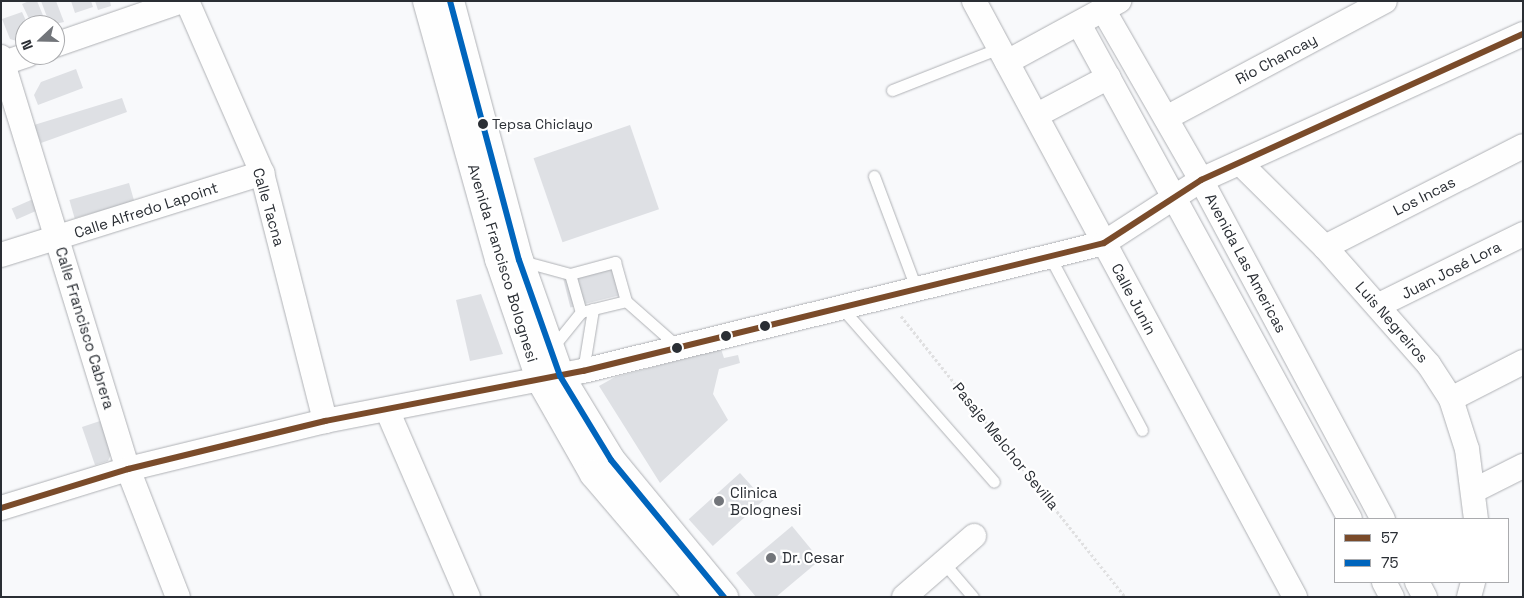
<!DOCTYPE html>
<meta charset="utf-8">
<style>
body{margin:0}
#map{position:relative;width:1524px;height:598px;overflow:hidden;background:#f8f9fb;font-family:"Space Grotesk",sans-serif}
div>[style]{position:absolute}
.building>*{inset:0;background:#dee0e4;transform-origin:0 0}
.path>*{height:3px;margin-top:-1.5px;transform-origin:0;background:repeating-linear-gradient(90deg,#e0e0e1 0 2.5px,transparent 0 5px)}
.roads{filter:drop-shadow(0 0 1px #afb1b5) drop-shadow(0 0 1px #afb1b5)}
.lane>*{height:11px;margin:-5.5px;padding:0 5.5px;transform-origin:5.5px;border-radius:5.5px;background:#fefefe}
.street>*{height:24px;margin:-12px;padding:0 12px;transform-origin:12px;border-radius:12px;background:#fefefe}
.primary>*{height:28px;margin:-14px;padding:0 14px;transform-origin:14px;border-radius:14px;background:#fefefe}
.bus-1>*{height:6px;margin:-3px;padding:0 3px;transform-origin:3px;border-radius:3px;background:#7a4b2a}
.bus-2>*{height:6px;margin:-3px;padding:0 3px;transform-origin:3px;border-radius:3px;background:#0065bd}
.dots>*{width:14px;height:14px;translate:-50% -50%;box-sizing:border-box;border:2px solid #fff;border-radius:50%}
span{translate:-50% -50%;white-space:nowrap;text-align:center;line-height:1.15;-webkit-text-stroke:4.5px #fff;paint-order:stroke}
.bus-label{font-size:14px;color:#2a2e34}
.left{translate:0 -50%;text-align:left}
.street-label{font-size:15px;color:#2a2e34}
.poi-label{font-size:15px;color:#2a2e34}
.frame{position:absolute;inset:0;border:2px solid #2a2e34;pointer-events:none}
.legend{position:absolute;left:1334px;top:518px;width:175px;height:65px;box-sizing:border-box;background:#fff;border:1px solid #aaabae;margin:0;padding:6px 9px;list-style:none;font-size:15px;color:#2a2e34}
.legend li{display:flex;align-items:center;gap:10px;height:25px}
.legend b{width:25px;border:1px solid #aaabae}
.north{position:absolute;left:15px;top:15px;width:50px;height:50px;box-sizing:border-box;background:#fff;border:1px solid #aaabae;border-radius:50%;rotate:249deg;font-size:14px;font-weight:700;line-height:20px;text-align:center;color:#2a2e34}
.north::after{content:'';display:block;margin:auto;width:18px;height:22px;background:#72757a;clip-path:polygon(50% 0,100% 100%,50% 72%,0 100%)}
</style>
<div id="map">
<div class="building">
<i style="clip-path:polygon(29px 1px,37px 1px,47px 25px,32px 25px,22px 4px)"></i>
<i style="clip-path:polygon(41px 1px,56px 1px,64px 22px,50px 25px)"></i>
<i style="clip-path:polygon(71px 1px,91px 1px,93px 7px,75px 13px)"></i>
<i style="clip-path:polygon(95px 1px,110px 1px,111px 6px,98px 10px)"></i>
<i style="clip-path:polygon(22px 12px,28px 25px,25px 40px,20px 42px,10px 39px,2px 19px)"></i>
<i style="clip-path:polygon(76px 69px,83px 88px,38px 105px,34px 95px,41px 82px)"></i>
<i style="clip-path:polygon(122px 98px,127px 112px,41px 143px,34px 125px)"></i>
<i style="left:630px;top:125px;width:89px;height:102px;rotate:71deg"></i>
<i style="left:129px;top:183px;width:19px;height:62px;rotate:74deg"></i>
<i style="left:40px;top:196px;width:12px;height:31px;rotate:66deg"></i>
<i style="left:616px;top:259px;width:36px;height:56px;rotate:76deg"></i>
<i style="clip-path:polygon(481px 294px,503px 354px,470px 361px,456px 300px)"></i>
<i style="clip-path:polygon(721px 349px,724px 358px,738px 355px,740px 363px,719px 369px,713px 394px,728px 420px,660px 483px,599px 386px,615px 377px)"></i>
<i style="clip-path:polygon(103px 420px,113px 450px,108px 461px,95px 465px,82px 427px)"></i>
<i style="left:740px;top:473px;width:36px;height:69px;rotate:48deg"></i>
<i style="clip-path:polygon(792px 526px,820px 560px,776px 597px,756px 597px,736px 573px)"></i>
</div>
<div class="path">
<i style="left:901px;top:316px;width:359px;rotate:51.4deg"></i>
</div>
<div class="roads">
<div class="lane">
<i style="left:892px;top:90px;width:115px;rotate:-21.4deg"></i>
<i style="left:874px;top:176px;width:120px;rotate:69.4deg"></i>
<i style="left:1050px;top:257px;width:196px;rotate:62deg"></i>
<i style="left:522px;top:261px;width:50px;rotate:15.2deg"></i>
<i style="left:570px;top:274px;width:40px;rotate:74deg"></i>
<i style="left:581px;top:312px;width:46px;rotate:128.9deg"></i>
<i style="left:570px;top:274px;width:47px;rotate:-14.9deg"></i>
<i style="left:615px;top:262px;width:41px;rotate:74.2deg"></i>
<i style="left:841px;top:307px;width:232px;rotate:48.8deg"></i>
<i style="left:581px;top:312px;width:46px;rotate:-13.7deg"></i>
<i style="left:626px;top:301px;width:69px;rotate:41.5deg"></i>
<i style="left:583px;top:371px;width:63px;rotate:-80.8deg"></i>
<i style="left:943px;top:562px;width:46px;rotate:49.4deg"></i>
</div>
<div class="street">
<i style="left:187px;top:1px;width:188px;rotate:66.4deg"></i>
<i style="left:262px;top:173px;width:256px;rotate:75.7deg"></i>
<i style="left:974px;top:1px;width:677px;rotate:61.69deg"></i>
<i style="left:1104px;top:11px;width:195px;rotate:60.1deg"></i>
<i style="left:1201px;top:180px;width:385px;rotate:61.8deg"></i>
<i style="left:1079px;top:24px;width:564px;rotate:61.3deg"></i>
<i style="left:55px;top:45px;width:134px;rotate:-19.1deg"></i>
<i style="left:1px;top:57px;width:431px;rotate:72.9deg"></i>
<i style="left:128px;top:469px;width:137px;rotate:68.7deg"></i>
<i style="left:1007px;top:62px;width:128px;rotate:-28.6deg"></i>
<i style="left:1px;top:64px;width:28px;rotate:-19deg"></i>
<i style="left:1037px;top:115px;width:81px;rotate:-27.8deg"></i>
<i style="left:1166px;top:118px;width:248px;rotate:-28.1deg"></i>
<i style="left:1240px;top:163px;width:120px;rotate:44.7deg"></i>
<i style="left:1325px;top:247px;width:157px;rotate:48.6deg"></i>
<i style="left:1429px;top:365px;width:40px;rotate:57.1deg"></i>
<i style="left:1451px;top:399px;width:52px;rotate:72.3deg"></i>
<i style="left:1467px;top:449px;width:71px;rotate:82.7deg"></i>
<i style="left:1325px;top:247px;width:222px;rotate:-27deg"></i>
<i style="left:1px;top:255px;width:274px;rotate:-17.4deg"></i>
<i style="left:1379px;top:305px;width:161px;rotate:-26.2deg"></i>
<i style="left:1451px;top:399px;width:81px;rotate:-27.2deg"></i>
<i style="left:388px;top:412px;width:202px;rotate:66.6deg"></i>
<i style="left:1475px;top:490px;width:54px;rotate:-26.6deg"></i>
<i style="left:1px;top:508px;width:133px;rotate:-17.1deg"></i>
<i style="left:128px;top:469px;width:203px;rotate:-13.7deg"></i>
<i style="left:325px;top:421px;width:263px;rotate:-11deg"></i>
<i style="left:583px;top:371px;width:536px;rotate:-13.8deg"></i>
<i style="left:1104px;top:243px;width:116px;rotate:-33deg"></i>
<i style="left:1201px;top:180px;width:354px;rotate:-24.4deg"></i>
<i style="left:1384px;top:582px;width:17px;rotate:62deg"></i>
<i style="left:1417px;top:582px;width:17px;rotate:62deg"></i>
<i style="left:904px;top:597px;width:93px;rotate:-41.1deg"></i>
<i style="left:1469px;top:597px;width:16px;rotate:-75deg"></i>
</div>
<div class="primary">
<i style="left:427px;top:1px;width:268px;rotate:74.4deg"></i>
<i style="left:499px;top:259px;width:127px;rotate:71.1deg"></i>
<i style="left:540px;top:379px;width:109px;rotate:60.4deg"></i>
<i style="left:594px;top:474px;width:162px;rotate:49.5deg"></i>
<i style="left:450px;top:1px;width:268px;rotate:75.1deg"></i>
<i style="left:519px;top:260px;width:123px;rotate:70.5deg"></i>
<i style="left:560px;top:376px;width:98px;rotate:58.7deg"></i>
<i style="left:611px;top:460px;width:178px;rotate:50.5deg"></i>
</div>
</div>
<div class="bus-1">
<i style="left:1px;top:508px;width:133px;rotate:-17.1deg"></i>
<i style="left:128px;top:469px;width:203px;rotate:-13.7deg"></i>
<i style="left:325px;top:421px;width:263px;rotate:-11deg"></i>
<i style="left:583px;top:371px;width:536px;rotate:-13.8deg"></i>
<i style="left:1104px;top:243px;width:116px;rotate:-33deg"></i>
<i style="left:1201px;top:180px;width:354px;rotate:-24.4deg"></i>
</div>
<div class="bus-2">
<i style="left:450px;top:1px;width:268px;rotate:75.1deg"></i>
<i style="left:519px;top:260px;width:123px;rotate:70.5deg"></i>
<i style="left:560px;top:376px;width:98px;rotate:58.7deg"></i>
<i style="left:611px;top:460px;width:178px;rotate:50.5deg"></i>
</div>
<div class="dots">
<i style="left:483px;top:124px;background:#2a2e34"></i>
<i style="left:765px;top:326px;background:#2a2e34"></i>
<i style="left:726px;top:336px;background:#2a2e34"></i>
<i style="left:677px;top:348px;background:#2a2e34"></i>
<i style="left:719px;top:501px;background:#72757a"></i>
<i style="left:771px;top:558px;background:#72757a"></i>
</div>
<div class="bus-label">
<span class="left" style="left:492px;top:124px">Tepsa Chiclayo</span>
</div>
<div class="street-label">
<span style="left:1276px;top:59px;rotate:-28deg">Río Chancay</span>
<span style="left:1424px;top:196px;rotate:-27deg">Los Incas</span>
<span style="left:269px;top:207px;rotate:74deg">Calle Tacna</span>
<span style="left:146px;top:210px;rotate:-18deg">Calle Alfredo Lapoint</span>
<span style="left:503px;top:263px;rotate:73deg">Avenida Francisco Bolognesi</span>
<span style="left:1246px;top:263px;rotate:62deg">Avenida Las Americas</span>
<span style="left:1451px;top:270px;rotate:-27deg">Juan José Lora</span>
<span style="left:1134px;top:299px;rotate:62deg">Calle Junín</span>
<span style="left:1392px;top:322px;rotate:49deg">Luis Negreiros</span>
<span style="left:85px;top:328px;rotate:73deg">Calle Francisco Cabrera</span>
<span style="left:1006px;top:446px;rotate:51deg">Pasaje Melchor Sevilla</span>
</div>
<div class="poi-label">
<span class="left" style="left:730px;top:501px">Clinica<br>Bolognesi</span>
<span class="left" style="left:782px;top:558px">Dr. Cesar</span>
</div>
<div class="frame"></div>
<ul class="legend">
<li><b style="height:6px;background:#7a4b2a"></b>57</li>
<li><b style="height:6px;background:#0065bd"></b>75</li>
</ul>
<div class="north">N</div>
</div>
